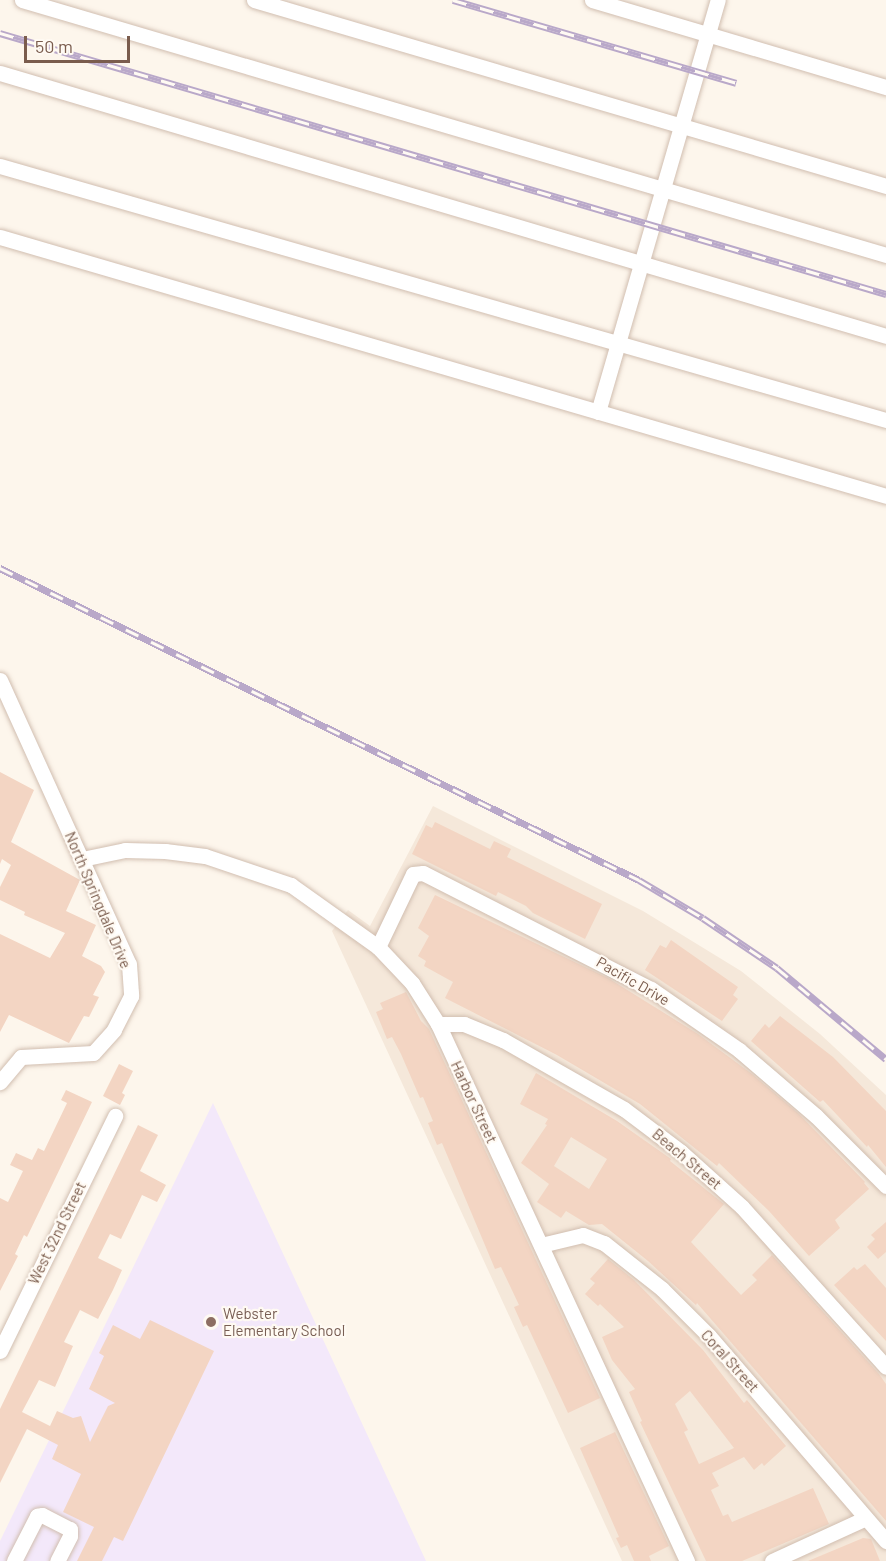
<!DOCTYPE html>
<style>
body{margin:0}
#map{position:relative;width:886px;height:1561px;overflow:hidden;background:#fdf6ec;font-family:Barlow,sans-serif}
div>[style]{position:absolute}
.residential>*{inset:0;background:#f5e8da}
.education>*{inset:0;background:#f3e8fa}
.building>*{inset:0;background:#f3d5c3}
.roads{filter:drop-shadow(0 0 2px #d1beb0) drop-shadow(0 0 2px #d1beb0)}
.minor>*{height:15px;margin:-7.5px;padding:0 7.5px;transform-origin:7.5px;border-radius:7.5px;background:#fff}
.rail>*{height:7px;margin-top:-3.5px;transform-origin:0;background:repeating-linear-gradient(90deg,#fffaf3 0 14px,#b9a8c9 0 28px);box-sizing:border-box;border-block:2px solid #b9a8c9}
.dots>*{width:16px;height:16px;translate:-50% -50%;box-sizing:border-box;border:3px solid #fffaf3;border-radius:50%}
span{translate:-50% -50%;white-space:nowrap;text-align:center;line-height:1.15;-webkit-text-stroke:4.5px #fffaf3;paint-order:stroke}
.street-label{font-size:15px;color:#7a5c4d}
.education-label{font-size:15px;color:#785e54}
.left{translate:0 -50%;text-align:left}
.scale{position:absolute;left:24px;top:36px;width:106px;height:27px;box-sizing:border-box;border:3px solid #7a5c4d;border-top:0;padding-left:8px;font-size:18px;line-height:21px;white-space:nowrap;color:#7a5c4d;-webkit-text-stroke:4px #fffaf3;paint-order:stroke}
</style>
<div id="map">
<div class="residential">
<i style="clip-path:polygon(433px 806px,643px 911px,741px 971px,820px 1034px,886px 1095px,886px 1561px,622px 1561px,332px 931px,348px 910px,370px 926px)"></i>
</div>
<div class="education">
<i style="clip-path:polygon(213px 1103px,426px 1561px,0 1561px,0 1541px)"></i>
</div>
<div class="building">
<i style="clip-path:polygon(0 772px,34px 790px,11px 842px,80px 880px,66px 911px,96px 925px,82px 956px,101px 966px,105px 972px,93px 995px,99px 997px,89px 1017px,84px 1016px,69px 1043px,9px 1015px,0 1032px,0 934px,50px 958px,65px 933px,24px 915px,25px 912px,0 900px,0 887px,11px 865px,2px 859px,0 864px)"></i>
<i style="clip-path:polygon(435px 822px,490px 849px,494px 841px,511px 849px,507px 857px,602px 904px,585px 939px,533px 913px,526px 906px,498px 892px,496px 896px,412px 854px,426px 825px,432px 828px)"></i>
<i style="clip-path:polygon(435px 895px,608px 978px,698px 1034px,752px 1074px,799px 1114px,865px 1182px,864px 1183px,869px 1189px,835px 1220px,840px 1228px,809px 1256px,769px 1211px,719px 1163px,717px 1166px,640px 1104px,557px 1055px,445px 998px,453px 982px,424px 966px,426px 961px,418px 956px,429px 936px,418px 928px)"></i>
<i style="clip-path:polygon(671px 940px,738px 987px,733px 995px,738px 999px,722px 1021px,645px 970px,660px 945px,666px 948px)"></i>
<i style="clip-path:polygon(406px 992px,421px 1021px,429px 1029px,600px 1398px,568px 1413px,527px 1325px,523px 1327px,514px 1307px,519px 1305px,501px 1267px,495px 1269px,442px 1143px,437px 1145px,428px 1123px,433px 1121px,423px 1097px,420px 1098px,401px 1054px,392px 1037px,387px 1039px,376px 1012px,383px 1009px,380px 1003px)"></i>
<i style="clip-path:polygon(780px 1016px,833px 1057px,886px 1111px,886px 1167px,868px 1145px,867px 1147px,823px 1100px,820px 1102px,751px 1041px,765px 1024px,769px 1028px)"></i>
<i style="clip-path:polygon(119px 1064px,133px 1071px,122px 1093px,125px 1095px,120px 1105px,103px 1096px)"></i>
<i style="clip-path:polygon(evenodd,536px 1073px,617px 1121px,671px 1159px,670px 1161px,724px 1204px,691px 1242px,741px 1295px,757px 1280px,752px 1275px,772px 1255px,879px 1374px,886px 1384px,886px 1521px,697px 1303px,696px 1305px,648px 1261px,602px 1224px,589px 1225px,566px 1211px,561px 1218px,537px 1202px,549px 1184px,521px 1163px,547px 1125px,545px 1124px,548px 1119px,520px 1104px,536px 1073px,571px 1137px,607px 1159px,589px 1189px,554px 1166px,571px 1137px)"></i>
<i style="clip-path:polygon(66px 1090px,92px 1102px,27px 1237px,24px 1235px,15px 1254px,18px 1256px,0 1291px,0 1198px,8px 1202px,23px 1171px,10px 1165px,16px 1153px,32px 1160px,38px 1148px,44px 1151px,67px 1103px,61px 1100px)"></i>
<i style="clip-path:polygon(138px 1125px,158px 1135px,140px 1171px,166px 1185px,157px 1202px,142px 1195px,121px 1239px,110px 1234px,98px 1258px,122px 1270px,113px 1290px,98px 1319px,80px 1310px,64px 1342px,73px 1346px,55px 1387px,39px 1380px,22px 1412px,50px 1426px,57px 1411px,73px 1418px,81px 1416px,90px 1442px,108px 1406px,115px 1403px,89px 1389px,104px 1356px,99px 1353px,113px 1325px,140px 1339px,150px 1320px,214px 1351px,123px 1541px,114px 1537px,102px 1561px,77px 1561px,94px 1527px,63px 1512px,81px 1474px,52px 1459px,58px 1445px,27px 1429px,0 1483px,0 1409px)"></i>
<i style="clip-path:polygon(886px 1222px,886px 1252px,878px 1259px,867px 1247px,875px 1239px,871px 1235px)"></i>
<i style="clip-path:polygon(evenodd,608px 1259px,634px 1280px,703px 1350px,744px 1403px,747px 1400px,786px 1446px,764px 1466px,762px 1463px,754px 1470px,744px 1457px,712px 1473px,719px 1486px,711px 1490px,723px 1516px,728px 1514px,732px 1522px,813px 1488px,829px 1524px,742px 1561px,706px 1561px,640px 1422px,642px 1421px,629px 1392px,635px 1389px,612px 1360px,602px 1337px,624px 1327px,600px 1304px,598px 1306px,585px 1294px,595px 1283px,590px 1279px,608px 1259px,690px 1391px,734px 1448px,699px 1464px,684px 1432px,688px 1430px,675px 1404px,690px 1391px)"></i>
<i style="clip-path:polygon(865px 1264px,886px 1288px,886px 1341px,834px 1285px,854px 1267px,857px 1270px)"></i>
<i style="clip-path:polygon(615px 1432px,669px 1546px,649px 1556px,651px 1561px,634px 1561px,627px 1545px,621px 1548px,616px 1538px,619px 1537px,580px 1448px)"></i>
<i style="clip-path:polygon(863px 1538px,871px 1539px,880px 1561px,808px 1561px)"></i>
</div>
<div class="roads">
<div class="minor">
<i style="left:22px;top:0;width:901px;rotate:16.44deg"></i>
<i style="left:254px;top:0;width:659px;rotate:16.4deg"></i>
<i style="left:592px;top:0;width:307px;rotate:16.5deg"></i>
<i style="left:0;top:73px;width:924px;rotate:16.53deg"></i>
<i style="left:0;top:166px;width:922px;rotate:16deg"></i>
<i style="left:0;top:237px;width:923px;rotate:16.29deg"></i>
<i style="left:598px;top:412px;width:429px;rotate:-73.8deg"></i>
<i style="left:0;top:680px;width:312px;rotate:65.6deg"></i>
<i style="left:129px;top:964px;width:32px;rotate:86deg"></i>
<i style="left:131px;top:996px;width:38px;rotate:117deg"></i>
<i style="left:114px;top:1030px;width:31px;rotate:132deg"></i>
<i style="left:93px;top:1053px;width:72px;rotate:176.8deg"></i>
<i style="left:21px;top:1057px;width:33px;rotate:130deg"></i>
<i style="left:82px;top:859px;width:44px;rotate:-11.8deg"></i>
<i style="left:125px;top:850px;width:40px;rotate:1.4deg"></i>
<i style="left:165px;top:851px;width:40px;rotate:7.1deg"></i>
<i style="left:205px;top:856px;width:91px;rotate:18.6deg"></i>
<i style="left:291px;top:885px;width:107px;rotate:35.5deg"></i>
<i style="left:378px;top:947px;width:50px;rotate:46.6deg"></i>
<i style="left:412px;top:983px;width:49px;rotate:57.6deg"></i>
<i style="left:438px;top:1024px;width:592px;rotate:65.12deg"></i>
<i style="left:378px;top:947px;width:81px;rotate:-64.4deg"></i>
<i style="left:413px;top:874px;width:10px;rotate:-6deg"></i>
<i style="left:423px;top:873px;width:256px;rotate:27deg"></i>
<i style="left:651px;top:989px;width:107px;rotate:34.7deg"></i>
<i style="left:739px;top:1050px;width:101px;rotate:40.6deg"></i>
<i style="left:816px;top:1116px;width:99px;rotate:45deg"></i>
<i style="left:438px;top:1024px;width:26px"></i>
<i style="left:464px;top:1024px;width:42px;rotate:22.3deg"></i>
<i style="left:503px;top:1040px;width:139px;rotate:29.7deg"></i>
<i style="left:624px;top:1109px;width:71px;rotate:37deg"></i>
<i style="left:681px;top:1152px;width:82px;rotate:42deg"></i>
<i style="left:742px;top:1207px;width:215px;rotate:48deg"></i>
<i style="left:541px;top:1245px;width:43px;rotate:-13.4deg"></i>
<i style="left:583px;top:1235px;width:22px;rotate:21deg"></i>
<i style="left:604px;top:1243px;width:74px;rotate:38.4deg"></i>
<i style="left:662px;top:1289px;width:66px;rotate:45deg"></i>
<i style="left:709px;top:1336px;width:271px;rotate:49.2deg"></i>
<i style="left:0;top:1351px;width:262px;rotate:-63.9deg"></i>
<i style="left:14px;top:1561px;width:51px;rotate:-62.9deg"></i>
<i style="left:37px;top:1516px;width:5px;rotate:-11deg"></i>
<i style="left:42px;top:1515px;width:31px;rotate:27deg"></i>
<i style="left:70px;top:1529px;width:7px;rotate:90deg"></i>
<i style="left:70px;top:1536px;width:28px;rotate:117deg"></i>
<i style="left:772px;top:1561px;width:103px;rotate:-24.6deg"></i>
</div>
</div>
<div class="rail">
<i style="left:453px;top:0;width:295px;rotate:16.3deg"></i>
<i style="left:0;top:33px;width:924px;rotate:16.41deg"></i>
<i style="left:0;top:568px;width:711px;rotate:26.02deg"></i>
<i style="left:639px;top:880px;width:74px;rotate:30.7deg"></i>
<i style="left:703px;top:918px;width:89px;rotate:34deg"></i>
<i style="left:777px;top:968px;width:142px;rotate:39.9deg"></i>
</div>
<div class="dots">
<i style="left:211px;top:1322px;background:#8d6e63"></i>
</div>
<div class="street-label">
<span style="left:98px;top:900px;rotate:67deg">North Springdale Drive</span>
<span style="left:633px;top:981px;rotate:30deg">Pacific Drive</span>
<span style="left:474px;top:1102px;rotate:65deg">Harbor Street</span>
<span style="left:687px;top:1159px;rotate:40deg">Beach Street</span>
<span style="left:57px;top:1233px;rotate:-64deg">West 32nd Street</span>
<span style="left:730px;top:1361px;rotate:48deg">Coral Street</span>
</div>
<div class="education-label">
<span class="left" style="left:223px;top:1322px">Webster<br>Elementary School</span>
</div>
<div class="scale">50 m</div>
</div>
